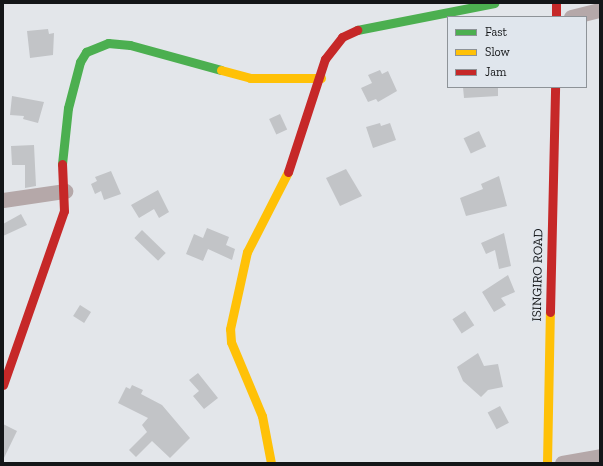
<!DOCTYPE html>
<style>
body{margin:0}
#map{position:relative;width:603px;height:466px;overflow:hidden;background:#e3e6ea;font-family:"Zilla Slab",serif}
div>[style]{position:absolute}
.building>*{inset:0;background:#c2c4c7;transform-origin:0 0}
.street>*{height:15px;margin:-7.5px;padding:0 7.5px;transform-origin:7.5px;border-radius:7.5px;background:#b5a8a9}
.fast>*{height:9px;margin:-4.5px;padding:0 4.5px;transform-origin:4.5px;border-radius:4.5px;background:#4caf50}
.slow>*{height:9px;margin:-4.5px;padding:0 4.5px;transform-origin:4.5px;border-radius:4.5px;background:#ffc107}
.jam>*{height:9px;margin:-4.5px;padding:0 4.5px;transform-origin:4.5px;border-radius:4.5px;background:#c62828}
span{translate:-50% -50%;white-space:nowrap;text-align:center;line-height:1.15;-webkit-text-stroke:3px #e0e6ed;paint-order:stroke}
.street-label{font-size:13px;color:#141618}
.frame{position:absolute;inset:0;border:4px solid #141618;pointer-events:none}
.legend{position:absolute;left:447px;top:16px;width:140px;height:72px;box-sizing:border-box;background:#e0e6ed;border:1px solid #8e9398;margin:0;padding:5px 7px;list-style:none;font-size:12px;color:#141618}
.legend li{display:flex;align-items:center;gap:8px;height:20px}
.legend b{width:20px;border:1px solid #8e9398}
</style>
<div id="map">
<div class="building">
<i style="clip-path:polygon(48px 29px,49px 34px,54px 33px,53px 55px,30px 58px,27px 31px)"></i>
<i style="clip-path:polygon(380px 70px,382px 74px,388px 71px,397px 91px,378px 102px,376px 99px,368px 102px,361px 88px,372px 83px,368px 75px)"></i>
<i style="clip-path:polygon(463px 87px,498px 87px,498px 96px,464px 98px)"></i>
<i style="clip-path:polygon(12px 96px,44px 102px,38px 123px,23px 119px,24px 116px,10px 115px)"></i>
<i style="left:280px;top:114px;width:17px;height:12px;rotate:65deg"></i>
<i style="clip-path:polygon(380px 123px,381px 126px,390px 123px,396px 140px,373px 148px,366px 127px)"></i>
<i style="left:479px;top:131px;width:17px;height:17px;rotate:65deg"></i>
<i style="clip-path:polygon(34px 145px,36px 186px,25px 188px,25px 165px,12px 165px,11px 146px)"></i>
<i style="clip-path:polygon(346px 169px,362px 196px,340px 206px,326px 178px)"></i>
<i style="clip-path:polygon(111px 171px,121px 194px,104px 200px,101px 191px,95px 194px,91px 184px,97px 181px,95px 177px)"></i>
<i style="clip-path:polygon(499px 176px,507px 206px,466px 216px,460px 198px,483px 189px,481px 184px)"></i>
<i style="clip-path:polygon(158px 190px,169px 212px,159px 218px,154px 209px,139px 218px,131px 205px)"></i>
<i style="clip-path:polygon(21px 214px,27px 225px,3px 236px,3px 224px)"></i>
<i style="clip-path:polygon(207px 228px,229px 237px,226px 245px,235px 249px,232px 260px,208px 249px,203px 261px,186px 254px,194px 234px,203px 238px)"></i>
<i style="left:142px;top:230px;width:33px;height:11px;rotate:44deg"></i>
<i style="clip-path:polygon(504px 233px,511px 266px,499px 269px,495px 250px,486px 254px,481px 243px)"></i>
<i style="clip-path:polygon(508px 275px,515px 292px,501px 298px,506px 305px,494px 312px,482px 292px)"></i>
<i style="left:80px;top:305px;width:13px;height:13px;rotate:32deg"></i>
<i style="left:465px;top:311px;width:17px;height:15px;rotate:57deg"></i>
<i style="clip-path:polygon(478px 353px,484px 366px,498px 364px,503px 387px,488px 390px,481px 397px,463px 381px,457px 367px)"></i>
<i style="clip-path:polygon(198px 373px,218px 398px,204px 409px,193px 396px,199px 391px,189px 380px)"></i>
<i style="clip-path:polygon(132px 385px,143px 390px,141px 394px,162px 405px,190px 438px,170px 458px,152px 441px,136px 457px,129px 450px,147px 432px,142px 425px,148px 418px,118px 403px,126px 387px,130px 389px)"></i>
<i style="left:500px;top:406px;width:19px;height:14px;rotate:62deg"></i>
<i style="clip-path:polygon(3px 424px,17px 431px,3px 460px)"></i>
</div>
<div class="street">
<i style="left:571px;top:17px;width:30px;rotate:-14deg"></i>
<i style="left:3px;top:200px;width:63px;rotate:-8.3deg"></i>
<i style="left:562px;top:463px;width:39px;rotate:-10deg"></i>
</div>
<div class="fast">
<i style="left:357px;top:30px;width:140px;rotate:-11.1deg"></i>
<i style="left:62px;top:164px;width:56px;rotate:-83.9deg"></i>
<i style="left:68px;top:108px;width:48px;rotate:-75.4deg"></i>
<i style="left:80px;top:62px;width:12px;rotate:-59deg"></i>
<i style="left:86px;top:52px;width:24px;rotate:-22deg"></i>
<i style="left:108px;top:43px;width:22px;rotate:5deg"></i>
<i style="left:130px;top:45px;width:94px;rotate:15.4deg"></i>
</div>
<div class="slow">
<i style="left:221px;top:70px;width:30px;rotate:15deg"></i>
<i style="left:250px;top:78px;width:71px"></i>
<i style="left:271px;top:463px;width:48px;rotate:-100.8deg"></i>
<i style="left:262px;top:416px;width:80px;rotate:-112.7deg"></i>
<i style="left:231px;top:342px;width:13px;rotate:-94deg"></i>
<i style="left:230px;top:329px;width:79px;rotate:-77.6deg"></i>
<i style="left:247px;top:252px;width:90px;rotate:-62.9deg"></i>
<i style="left:547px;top:463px;width:151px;rotate:-88.9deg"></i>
</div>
<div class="jam">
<i style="left:556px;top:3px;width:14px;rotate:90deg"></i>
<i style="left:288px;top:172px;width:119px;rotate:-71.9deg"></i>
<i style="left:325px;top:59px;width:28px;rotate:-52deg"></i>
<i style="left:342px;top:37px;width:17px;rotate:-25deg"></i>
<i style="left:550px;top:312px;width:225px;rotate:-88.7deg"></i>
<i style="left:3px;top:385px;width:184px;rotate:-70.7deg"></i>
<i style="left:64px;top:211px;width:47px;rotate:-92.4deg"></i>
</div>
<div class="street-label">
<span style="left:538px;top:275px;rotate:-89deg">ISINGIRO ROAD</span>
</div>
<div class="frame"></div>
<ul class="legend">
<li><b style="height:5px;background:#4caf50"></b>Fast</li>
<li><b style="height:5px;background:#ffc107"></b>Slow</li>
<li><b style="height:5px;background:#c62828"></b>Jam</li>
</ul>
</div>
